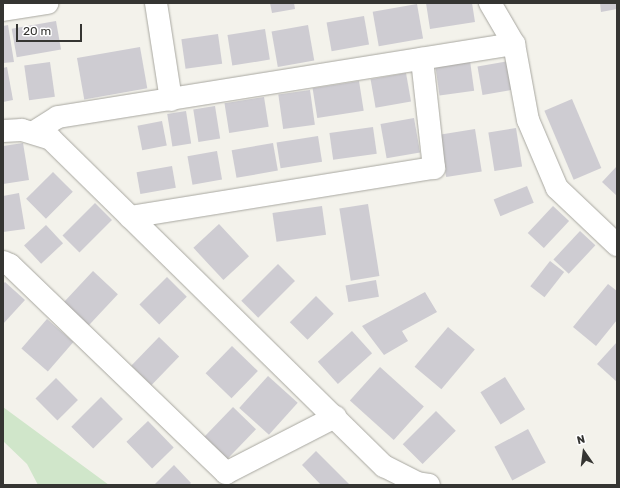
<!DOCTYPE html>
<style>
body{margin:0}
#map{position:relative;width:620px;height:488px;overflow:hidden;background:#f3f2eb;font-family:Rubik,sans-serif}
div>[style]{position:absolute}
.green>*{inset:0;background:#d0e6ca}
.building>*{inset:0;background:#ceccd2;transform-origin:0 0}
.roads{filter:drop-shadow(0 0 1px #a8a7a0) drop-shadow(0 0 1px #a8a7a0)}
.minor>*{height:22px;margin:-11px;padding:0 11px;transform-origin:11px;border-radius:11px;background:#fff}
.tertiary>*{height:22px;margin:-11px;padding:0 11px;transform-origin:11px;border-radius:11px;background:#fff}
span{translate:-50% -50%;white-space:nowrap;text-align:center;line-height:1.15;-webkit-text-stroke:3px #fff;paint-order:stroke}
.frame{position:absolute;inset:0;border:4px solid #353532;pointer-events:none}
.north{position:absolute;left:564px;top:432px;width:40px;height:40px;-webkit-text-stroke:3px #fff;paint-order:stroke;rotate:346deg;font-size:11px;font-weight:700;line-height:16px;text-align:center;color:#353532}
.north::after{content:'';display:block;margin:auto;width:14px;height:18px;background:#353532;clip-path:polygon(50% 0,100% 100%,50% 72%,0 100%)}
.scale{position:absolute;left:16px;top:24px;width:66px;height:18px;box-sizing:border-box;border:2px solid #353532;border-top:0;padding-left:5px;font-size:12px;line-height:14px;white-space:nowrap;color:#353532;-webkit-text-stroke:3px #fff;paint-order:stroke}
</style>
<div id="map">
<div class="green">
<i style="clip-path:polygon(3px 407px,109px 485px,38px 485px,27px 464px,3px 441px)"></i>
</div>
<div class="building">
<i style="clip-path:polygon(270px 3px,294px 3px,295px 9px,272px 13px)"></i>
<i style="clip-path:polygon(426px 3px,472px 3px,475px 22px,430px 29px)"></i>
<i style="clip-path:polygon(600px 3px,617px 3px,617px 9px,601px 12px)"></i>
<i style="left:417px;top:4px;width:35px;height:45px;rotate:80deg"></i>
<i style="left:364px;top:16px;width:29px;height:38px;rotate:80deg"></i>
<i style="left:56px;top:21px;width:29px;height:45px;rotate:80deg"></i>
<i style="clip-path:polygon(8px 25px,14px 62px,3px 63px,3px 26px)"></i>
<i style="left:308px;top:25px;width:36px;height:37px;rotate:80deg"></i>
<i style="left:265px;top:29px;width:31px;height:38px;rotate:81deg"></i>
<i style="left:218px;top:34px;width:30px;height:37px;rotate:82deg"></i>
<i style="left:140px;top:47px;width:42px;height:64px;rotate:80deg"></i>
<i style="left:470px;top:61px;width:30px;height:35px;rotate:82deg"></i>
<i style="left:509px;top:61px;width:29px;height:32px;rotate:80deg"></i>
<i style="left:50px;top:62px;width:35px;height:26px;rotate:82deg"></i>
<i style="clip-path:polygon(7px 67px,13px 100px,3px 102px,3px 68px)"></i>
<i style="left:406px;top:73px;width:29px;height:36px;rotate:80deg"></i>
<i style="left:359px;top:81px;width:30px;height:47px;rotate:81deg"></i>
<i style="left:310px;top:90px;width:35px;height:32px;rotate:82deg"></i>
<i style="left:264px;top:97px;width:30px;height:40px;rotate:81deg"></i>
<i style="left:572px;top:99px;width:75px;height:30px;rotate:67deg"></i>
<i style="left:215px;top:106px;width:33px;height:22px;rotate:81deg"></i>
<i style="left:186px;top:111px;width:33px;height:19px;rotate:81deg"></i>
<i style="left:414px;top:118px;width:35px;height:34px;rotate:80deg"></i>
<i style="left:162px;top:121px;width:25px;height:25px;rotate:79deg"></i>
<i style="left:373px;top:127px;width:27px;height:44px;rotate:82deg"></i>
<i style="left:516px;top:128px;width:39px;height:28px;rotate:81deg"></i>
<i style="left:475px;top:129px;width:43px;height:36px;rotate:81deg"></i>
<i style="left:318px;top:136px;width:26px;height:42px;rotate:81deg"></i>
<i style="clip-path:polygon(23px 143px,29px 180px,3px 184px,3px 146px)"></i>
<i style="left:273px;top:143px;width:28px;height:42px;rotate:80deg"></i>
<i style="left:217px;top:151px;width:29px;height:30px;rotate:80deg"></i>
<i style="left:172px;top:166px;width:22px;height:36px;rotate:80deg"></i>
<i style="clip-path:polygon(617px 166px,617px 196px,602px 182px)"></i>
<i style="left:53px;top:172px;width:28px;height:38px;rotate:45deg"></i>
<i style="left:527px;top:186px;width:18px;height:36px;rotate:68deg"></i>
<i style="clip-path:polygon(19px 193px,25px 229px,3px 232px,3px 196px)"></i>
<i style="left:95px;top:203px;width:24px;height:46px;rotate:45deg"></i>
<i style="left:368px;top:204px;width:73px;height:29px;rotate:81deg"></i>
<i style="left:322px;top:206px;width:29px;height:50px;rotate:82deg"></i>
<i style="left:553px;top:206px;width:22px;height:37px;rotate:43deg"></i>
<i style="left:219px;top:224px;width:44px;height:35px;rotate:47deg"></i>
<i style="left:46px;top:225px;width:25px;height:30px;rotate:47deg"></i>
<i style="left:580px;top:231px;width:21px;height:39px;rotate:43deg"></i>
<i style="left:550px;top:261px;width:18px;height:32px;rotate:38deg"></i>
<i style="left:278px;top:264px;width:24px;height:52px;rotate:45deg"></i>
<i style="left:93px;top:271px;width:34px;height:48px;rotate:43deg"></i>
<i style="left:167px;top:277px;width:28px;height:39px;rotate:45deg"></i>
<i style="left:376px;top:280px;width:17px;height:31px;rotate:80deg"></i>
<i style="clip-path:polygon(5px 282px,25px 300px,3px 324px,3px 284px)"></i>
<i style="clip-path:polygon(608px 284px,617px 291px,617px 320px,596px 346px,573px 327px)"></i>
<i style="clip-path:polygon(425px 292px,437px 312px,402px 331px,408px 341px,384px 355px,362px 326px)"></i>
<i style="left:316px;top:296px;width:25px;height:37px;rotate:45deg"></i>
<i style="left:47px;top:319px;width:35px;height:39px;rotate:41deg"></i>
<i style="left:448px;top:327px;width:35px;height:52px;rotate:40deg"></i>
<i style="left:352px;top:331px;width:30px;height:46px;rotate:48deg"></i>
<i style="left:159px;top:337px;width:28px;height:40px;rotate:44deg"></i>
<i style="clip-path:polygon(617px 342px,617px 382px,597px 364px)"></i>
<i style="left:232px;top:346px;width:36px;height:38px;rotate:44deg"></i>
<i style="left:380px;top:367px;width:59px;height:45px;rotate:42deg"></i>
<i style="left:268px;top:376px;width:40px;height:43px;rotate:42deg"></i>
<i style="left:505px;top:377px;width:38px;height:29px;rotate:58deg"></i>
<i style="left:56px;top:378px;width:31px;height:29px;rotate:45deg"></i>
<i style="left:101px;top:397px;width:31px;height:42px;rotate:45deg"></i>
<i style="left:233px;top:407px;width:32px;height:42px;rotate:44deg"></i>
<i style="left:436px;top:411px;width:28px;height:47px;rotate:45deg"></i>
<i style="left:148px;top:421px;width:37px;height:30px;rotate:46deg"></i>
<i style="left:528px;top:429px;width:38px;height:38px;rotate:62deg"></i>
<i style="clip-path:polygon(316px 451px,349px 484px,348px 485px,321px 485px,302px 465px)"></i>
<i style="clip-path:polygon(174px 465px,191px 483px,189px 485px,154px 485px)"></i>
</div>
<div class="roads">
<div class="minor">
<i style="left:156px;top:3px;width:98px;rotate:81.2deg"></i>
<i style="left:490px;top:3px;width:48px;rotate:59.7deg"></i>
<i style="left:514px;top:44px;width:77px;rotate:79.6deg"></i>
<i style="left:528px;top:120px;width:74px;rotate:66.9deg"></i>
<i style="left:557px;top:188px;width:83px;rotate:43.5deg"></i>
<i style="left:3px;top:10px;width:45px;rotate:-9deg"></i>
<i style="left:34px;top:132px;width:28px;rotate:-32deg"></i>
<i style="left:58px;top:117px;width:462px;rotate:-9.1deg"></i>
<i style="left:130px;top:217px;width:308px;rotate:-9.2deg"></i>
<i style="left:434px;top:168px;width:110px;rotate:-96.3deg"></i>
<i style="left:3px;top:262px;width:8px;rotate:23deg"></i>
<i style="left:10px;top:265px;width:300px;rotate:43.9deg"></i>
<i style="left:226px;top:473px;width:123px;rotate:-27.2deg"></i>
</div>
<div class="tertiary">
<i style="left:3px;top:131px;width:19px;rotate:-3deg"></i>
<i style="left:22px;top:130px;width:30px;rotate:17deg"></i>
<i style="left:51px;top:139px;width:467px;rotate:44.5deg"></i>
<i style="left:384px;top:466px;width:37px;rotate:27deg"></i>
<i style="left:417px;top:483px;width:12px;rotate:9deg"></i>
</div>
</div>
<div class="frame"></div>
<div class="north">N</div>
<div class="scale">20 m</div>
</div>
